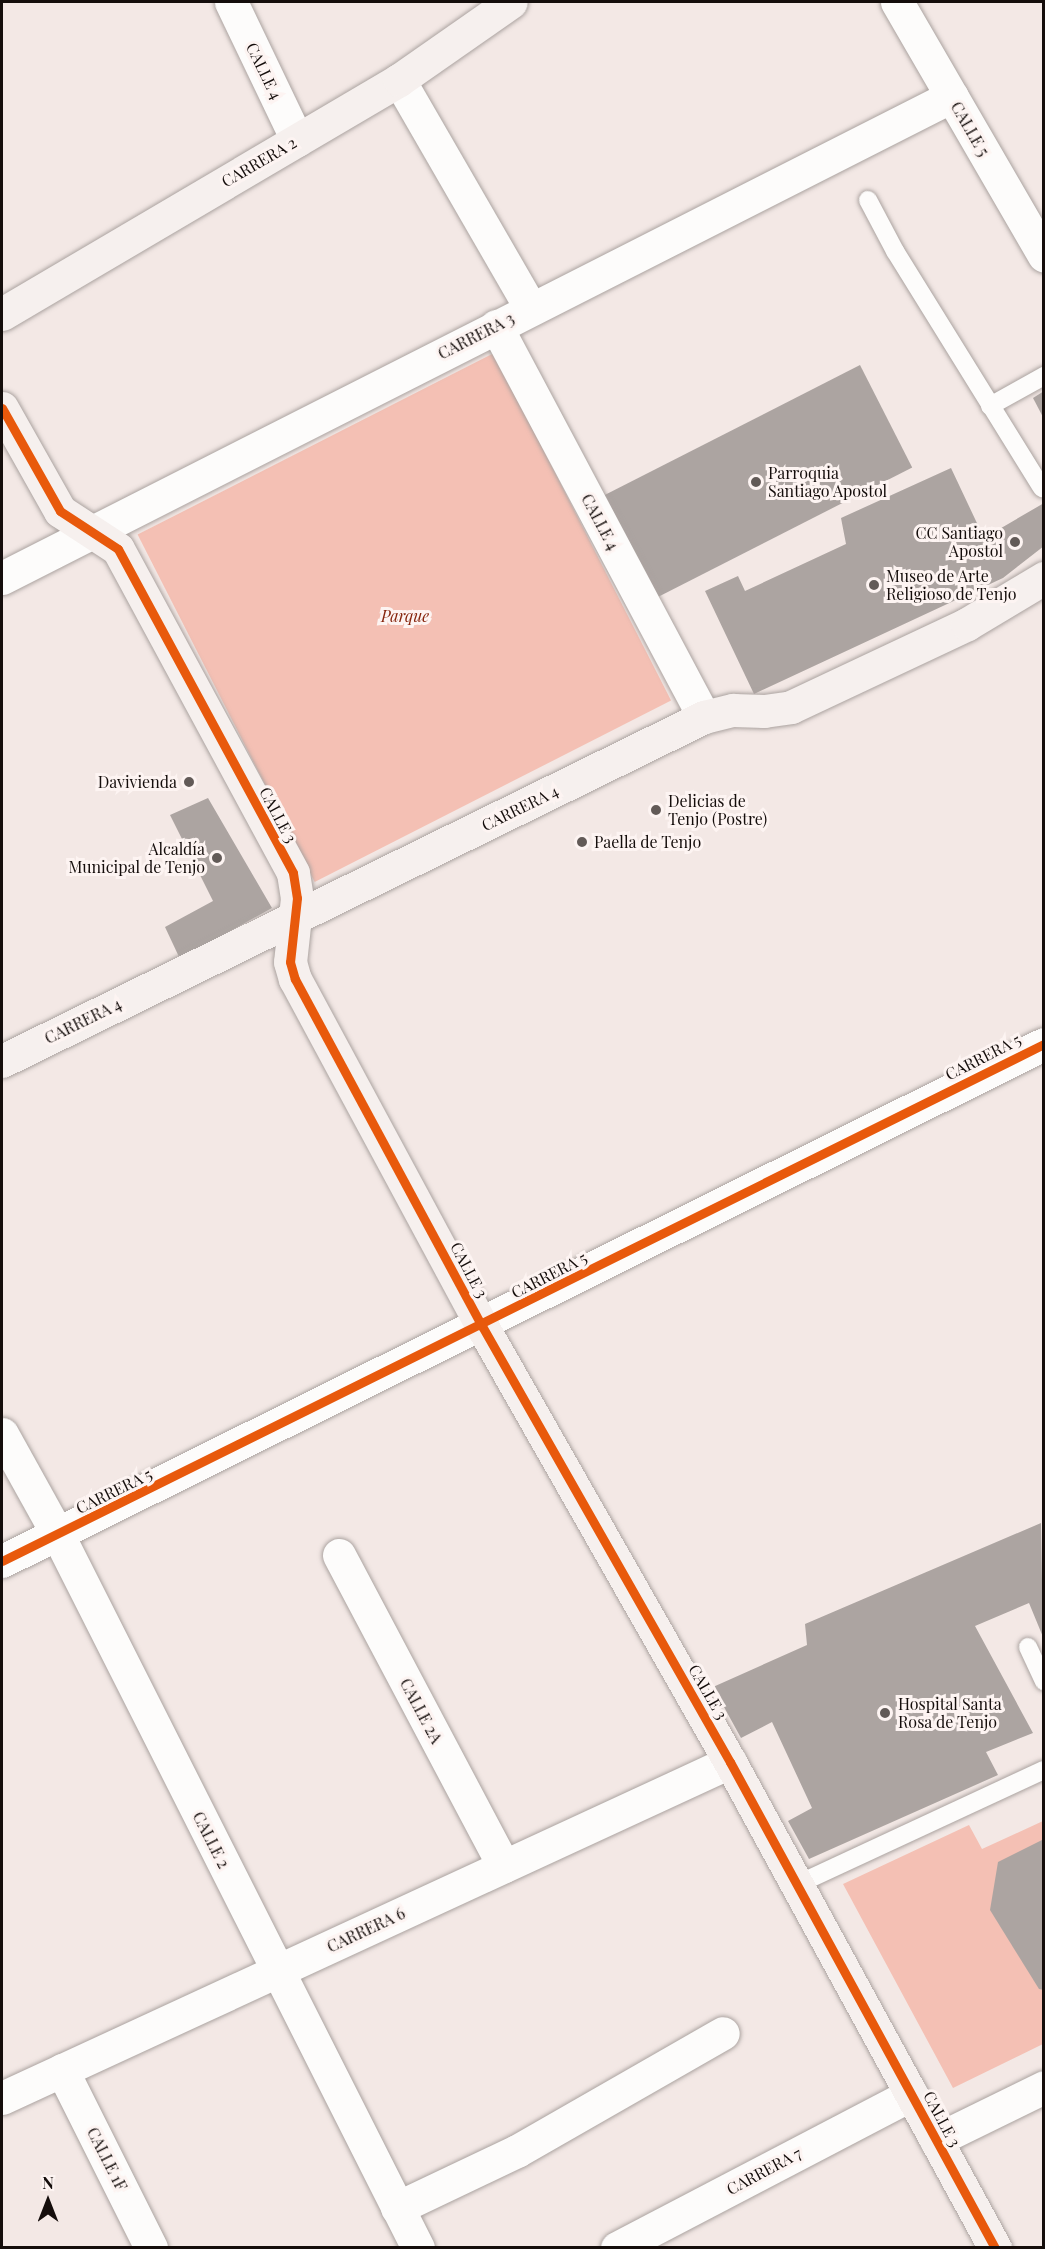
<!DOCTYPE html>
<meta charset="utf-8">
<style>
body{margin:0}
#map{position:relative;width:1045px;height:2249px;overflow:hidden;background:#f3e8e5;font-family:"Playfair Display",serif}
div>[style]{position:absolute}
.green>*{inset:0;background:#f4c0b4;transform-origin:0 0}
.building>*{inset:0;background:#aca4a1;transform-origin:0 0}
.roads{filter:drop-shadow(0 0 2px #aba3a0) drop-shadow(0 0 2px #aba3a0)}
.lane>*{height:18px;margin:-9px;padding:0 9px;transform-origin:9px;border-radius:9px;background:#fdfcfb}
.street>*{height:33px;margin:-16.5px;padding:0 16.5px;transform-origin:16.5px;border-radius:16.5px;background:#fdfcfb}
.secondary>*{height:33px;margin:-16.5px;padding:0 16.5px;transform-origin:16.5px;border-radius:16.5px;background:#f6f0ee}
.cycleway>*{height:9px;margin:-4.5px;padding:0 4.5px;transform-origin:4.5px;border-radius:4.5px;background:#e8590c}
.dots>*{width:16px;height:16px;translate:-50% -50%;box-sizing:border-box;border:3px solid #fdf4f2;border-radius:50%}
span{translate:-50% -50%;white-space:nowrap;text-align:center;line-height:1.15;-webkit-text-stroke:6px #fdf4f2;paint-order:stroke}
.street-label{font-size:16px;color:#140d0b}
.poi-label{font-size:16px;color:#140d0b}
.left{translate:0 -50%;text-align:left}
.right{translate:-100% -50%;text-align:right}
.park-label{font-size:16px;color:#86240c;font-style:italic}
.frame{position:absolute;inset:0;border:3px solid #140d0b;pointer-events:none}
.north{position:absolute;left:18px;top:2171px;width:60px;height:60px;-webkit-text-stroke:4px #fdf4f2;paint-order:stroke;rotate:0deg;font-size:16px;font-weight:700;line-height:24px;text-align:center;color:#140d0b}
.north::after{content:'';display:block;margin:auto;width:21px;height:27px;background:#140d0b;clip-path:polygon(50% 0,100% 100%,50% 72%,0 100%)}
</style>
<div id="map">
<div class="green">
<i style="left:494px;top:353px;width:390px;height:400px;rotate:63deg"></i>
<i style="clip-path:polygon(1043px 1821px,1043px 2044px,953px 2088px,843px 1884px,969px 1825px,982px 1849px)"></i>
</div>
<div class="building">
<i style="left:860px;top:365px;width:115px;height:292px;rotate:63deg"></i>
<i style="clip-path:polygon(1044px 391px,1044px 419px,1033px 398px)"></i>
<i style="clip-path:polygon(951px 468px,984px 538px,1044px 503px,1044px 546px,1003px 578px,754px 694px,705px 591px,738px 576px,745px 591px,846px 544px,841px 518px)"></i>
<i style="clip-path:polygon(208px 798px,272px 908px,180px 959px,165px 927px,213px 901px,170px 815px)"></i>
<i style="clip-path:polygon(1041px 1523px,1043px 1637px,1029px 1603px,975px 1626px,1033px 1733px,986px 1752px,998px 1775px,809px 1859px,788px 1821px,812px 1808px,772px 1722px,741px 1738px,713px 1687px,807px 1645px,805px 1624px)"></i>
<i style="clip-path:polygon(1044px 1839px,1044px 1990px,1039px 1989px,990px 1910px,998px 1862px)"></i>
</div>
<div class="roads">
<div class="lane">
<i style="left:868px;top:200px;width:58px;rotate:62.1deg"></i>
<i style="left:895px;top:251px;width:279px;rotate:58.2deg"></i>
<i style="left:990px;top:406px;width:62px;rotate:-29.1deg"></i>
<i style="left:1028px;top:1647px;width:38px;rotate:65deg"></i>
<i style="left:796px;top:1885px;width:273px;rotate:-24.9deg"></i>
</div>
<div class="street">
<i style="left:231px;top:2px;width:153px;rotate:64.4deg"></i>
<i style="left:897px;top:2px;width:293px;rotate:59.9deg"></i>
<i style="left:399px;top:80px;width:264px;rotate:60deg"></i>
<i style="left:496px;top:326px;width:443px;rotate:62deg"></i>
<i style="left:2px;top:578px;width:1065px;rotate:-26.9deg"></i>
<i style="left:2px;top:1434px;width:115px;rotate:61deg"></i>
<i style="left:58px;top:1535px;width:799px;rotate:63.21deg"></i>
<i style="left:339px;top:1555px;width:352px;rotate:62.1deg"></i>
<i style="left:2px;top:1561px;width:1163px;rotate:-26.39deg"></i>
<i style="left:62px;top:2070px;width:199px;rotate:63.4deg"></i>
<i style="left:2px;top:2098px;width:802px;rotate:-24.78deg"></i>
<i style="left:936px;top:2140px;width:120px;rotate:-26.1deg"></i>
<i style="left:397px;top:2208px;width:133px;rotate:-25.4deg"></i>
<i style="left:517px;top:2151px;width:237px;rotate:-29.8deg"></i>
<i style="left:617px;top:2248px;width:332px;rotate:-27.6deg"></i>
</div>
<div class="secondary">
<i style="left:2px;top:314px;width:461px;rotate:-30.5deg"></i>
<i style="left:399px;top:80px;width:136px;rotate:-34.9deg"></i>
<i style="left:2px;top:408px;width:118px;rotate:60.6deg"></i>
<i style="left:60px;top:511px;width:69px;rotate:33.2deg"></i>
<i style="left:118px;top:549px;width:368px;rotate:61.6deg"></i>
<i style="left:293px;top:873px;width:25px;rotate:81deg"></i>
<i style="left:297px;top:898px;width:64px;rotate:96.2deg"></i>
<i style="left:290px;top:962px;width:18px;rotate:74deg"></i>
<i style="left:295px;top:979px;width:394px;rotate:61.7deg"></i>
<i style="left:482px;top:1326px;width:502px;rotate:60.37deg"></i>
<i style="left:730px;top:1762px;width:554px;rotate:61.4deg"></i>
<i style="left:2px;top:1061px;width:782px;rotate:-26.11deg"></i>
<i style="left:704px;top:717px;width:30px;rotate:-14deg"></i>
<i style="left:733px;top:710px;width:31px;rotate:2deg"></i>
<i style="left:764px;top:711px;width:27px;rotate:-8deg"></i>
<i style="left:791px;top:707px;width:195px;rotate:-25.2deg"></i>
<i style="left:967px;top:624px;width:90px;rotate:-30.9deg"></i>
</div>
</div>
<div class="cycleway">
<i style="left:2px;top:408px;width:118px;rotate:60.6deg"></i>
<i style="left:60px;top:511px;width:69px;rotate:33.2deg"></i>
<i style="left:118px;top:549px;width:368px;rotate:61.6deg"></i>
<i style="left:293px;top:873px;width:25px;rotate:81deg"></i>
<i style="left:297px;top:898px;width:64px;rotate:96.2deg"></i>
<i style="left:290px;top:962px;width:18px;rotate:74deg"></i>
<i style="left:295px;top:979px;width:394px;rotate:61.7deg"></i>
<i style="left:482px;top:1326px;width:502px;rotate:60.37deg"></i>
<i style="left:730px;top:1762px;width:554px;rotate:61.4deg"></i>
<i style="left:2px;top:1561px;width:1163px;rotate:-26.39deg"></i>
</div>
<div class="dots">
<i style="left:756px;top:482px;background:#625a57"></i>
<i style="left:1015px;top:542px;background:#625a57"></i>
<i style="left:874px;top:585px;background:#625a57"></i>
<i style="left:189px;top:782px;background:#625a57"></i>
<i style="left:656px;top:810px;background:#625a57"></i>
<i style="left:582px;top:842px;background:#625a57"></i>
<i style="left:217px;top:858px;background:#625a57"></i>
<i style="left:885px;top:1713px;background:#625a57"></i>
</div>
<div class="street-label">
<span style="left:264px;top:71px;rotate:64deg">CALLE 4</span>
<span style="left:970px;top:129px;rotate:60deg">CALLE 5</span>
<span style="left:259px;top:162px;rotate:-30deg">CARRERA 2</span>
<span style="left:476px;top:336px;rotate:-27deg">CARRERA 3</span>
<span style="left:600px;top:522px;rotate:62deg">CALLE 4</span>
<span style="left:520px;top:808px;rotate:-26deg">CARRERA 4</span>
<span style="left:278px;top:815px;rotate:62deg">CALLE 3</span>
<span style="left:83px;top:1021px;rotate:-26deg">CARRERA 4</span>
<span style="left:983px;top:1057px;rotate:-27deg">CARRERA 5</span>
<span style="left:469px;top:1270px;rotate:62deg">CALLE 3</span>
<span style="left:549px;top:1275px;rotate:-27deg">CARRERA 5</span>
<span style="left:114px;top:1491px;rotate:-26deg">CARRERA 5</span>
<span style="left:708px;top:1692px;rotate:60deg">CALLE 3</span>
<span style="left:421px;top:1711px;rotate:62deg">CALLE 2A</span>
<span style="left:211px;top:1840px;rotate:63deg">CALLE 2</span>
<span style="left:366px;top:1930px;rotate:-25deg">CARRERA 6</span>
<span style="left:942px;top:2119px;rotate:62deg">CALLE 3</span>
<span style="left:107px;top:2159px;rotate:63deg">CALLE 1F</span>
<span style="left:764px;top:2171px;rotate:-28deg">CARRERA 7</span>
</div>
<div class="poi-label">
<span class="left" style="left:768px;top:482px">Parroquia<br>Santiago Apostol</span>
<span class="right" style="left:1003px;top:542px">CC Santiago<br>Apostol</span>
<span class="left" style="left:886px;top:585px">Museo de Arte<br>Religioso de Tenjo</span>
<span class="right" style="left:177px;top:782px">Davivienda</span>
<span class="left" style="left:668px;top:810px">Delicias de<br>Tenjo (Postre)</span>
<span class="left" style="left:594px;top:842px">Paella de Tenjo</span>
<span class="right" style="left:205px;top:858px">Alcaldía<br>Municipal de Tenjo</span>
<span class="left" style="left:898px;top:1713px">Hospital Santa<br>Rosa de Tenjo</span>
</div>
<div class="park-label">
<span style="left:405px;top:616px">Parque</span>
</div>
<div class="frame"></div>
<div class="north">N</div>
</div>
